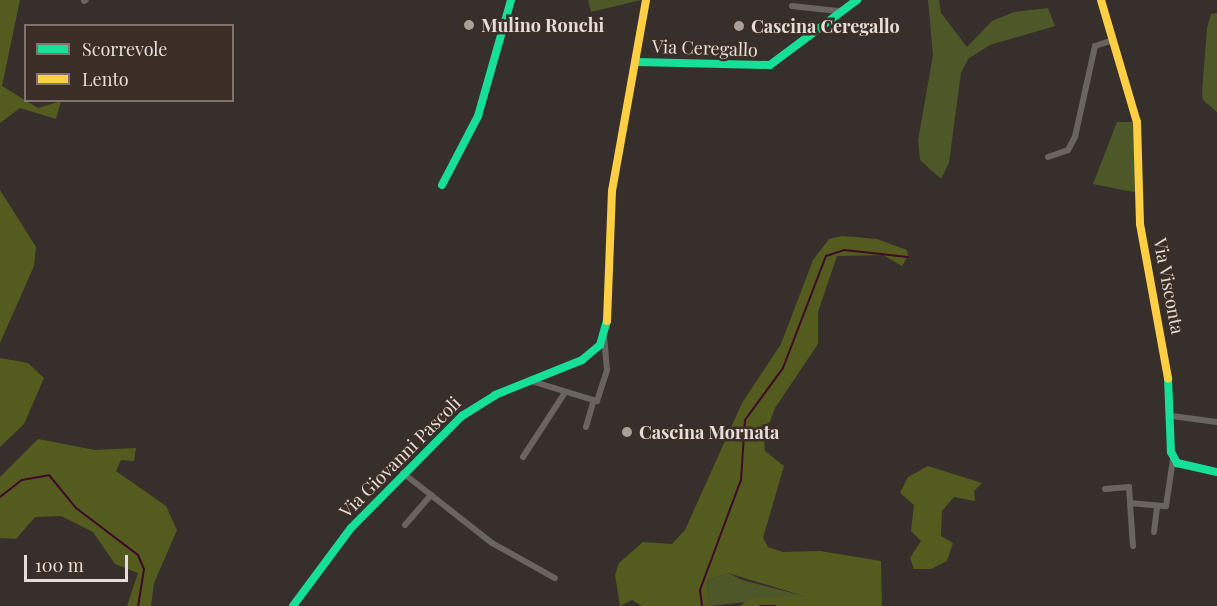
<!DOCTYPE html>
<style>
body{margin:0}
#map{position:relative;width:1217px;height:606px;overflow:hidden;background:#362f2b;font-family:"Playfair Display",serif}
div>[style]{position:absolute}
.green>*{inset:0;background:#4e5728}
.forest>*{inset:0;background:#535c1e}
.stream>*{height:2px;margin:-1px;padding:0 1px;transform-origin:1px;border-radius:1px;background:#3f0929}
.street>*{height:6px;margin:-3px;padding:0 3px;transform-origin:3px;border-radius:3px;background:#6a6461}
.fast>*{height:8px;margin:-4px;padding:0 4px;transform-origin:4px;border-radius:4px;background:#16e098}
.slow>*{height:8px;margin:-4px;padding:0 4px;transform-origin:4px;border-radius:4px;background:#ffcf43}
.dots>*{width:16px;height:16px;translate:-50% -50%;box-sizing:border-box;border:3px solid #3b2e26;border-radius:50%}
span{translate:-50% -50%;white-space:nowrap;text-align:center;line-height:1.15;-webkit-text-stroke:5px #3b2e26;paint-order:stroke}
.poi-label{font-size:18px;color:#e6ddd8;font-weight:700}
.left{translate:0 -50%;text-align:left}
.street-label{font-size:18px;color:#e6ddd8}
.legend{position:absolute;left:24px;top:24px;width:210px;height:78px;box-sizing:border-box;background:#3b2e26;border:2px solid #7f746d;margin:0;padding:8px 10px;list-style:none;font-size:18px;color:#e6ddd8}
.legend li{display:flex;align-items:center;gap:12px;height:30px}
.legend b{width:30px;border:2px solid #7f746d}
.scale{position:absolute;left:24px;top:555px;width:104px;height:27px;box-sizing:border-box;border:3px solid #e6ddd8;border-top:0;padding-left:8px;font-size:18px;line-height:21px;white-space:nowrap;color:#e6ddd8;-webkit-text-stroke:4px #3b2e26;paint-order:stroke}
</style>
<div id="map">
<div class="green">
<i style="clip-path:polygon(588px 0,641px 0,591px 12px)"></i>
<i style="clip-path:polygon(928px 0,939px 0,941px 13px,967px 47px,992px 21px,1014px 12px,1048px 8px,1055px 26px,990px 45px,968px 59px,961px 73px,949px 163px,941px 179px,920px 160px,918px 140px,933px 55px)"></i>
<i style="clip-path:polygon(1217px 13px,1217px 112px,1203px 100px,1202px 92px,1207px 28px,1211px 14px)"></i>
<i style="clip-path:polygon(1117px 122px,1133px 122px,1138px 193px,1093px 184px)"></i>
<i style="clip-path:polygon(728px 573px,742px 580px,804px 596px,709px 606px,707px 580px)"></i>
</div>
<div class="forest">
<i style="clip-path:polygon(0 0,20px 0,2px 86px,38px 108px,61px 101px,56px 119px,20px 108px,0 123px)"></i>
<i style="clip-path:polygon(0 190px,36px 247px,34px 266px,0 343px)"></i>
<i style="clip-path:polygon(842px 236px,877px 239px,907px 250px,908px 256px,902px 266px,883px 255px,837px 256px,818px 312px,818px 344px,775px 408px,764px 438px,765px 451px,784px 466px,763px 538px,768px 547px,783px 552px,820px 551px,881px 561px,882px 606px,740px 606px,749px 599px,804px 596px,728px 573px,707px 580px,709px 606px,642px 606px,632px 600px,620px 606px,615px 575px,619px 563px,643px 542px,672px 544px,685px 530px,742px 403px,781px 344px,813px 260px,829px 239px)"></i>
<i style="clip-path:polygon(0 358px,28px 363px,44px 378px,24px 424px,0 447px)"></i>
<i style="clip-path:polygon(38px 439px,95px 450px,136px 448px,134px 461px,121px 460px,116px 471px,166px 506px,177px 530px,154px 583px,151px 606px,127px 606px,138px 573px,115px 564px,93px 532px,61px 516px,35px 517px,16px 539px,0 538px,0 477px)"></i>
<i style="clip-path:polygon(928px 466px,982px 483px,974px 491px,975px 501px,954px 497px,942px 511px,941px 536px,953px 543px,947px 561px,931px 569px,914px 569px,910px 558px,921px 541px,911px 531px,914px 505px,900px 493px,908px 477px)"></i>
</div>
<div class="stream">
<i style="left:0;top:497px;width:28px;rotate:-38deg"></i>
<i style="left:22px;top:480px;width:27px;rotate:-10deg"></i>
<i style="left:49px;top:475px;width:43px;rotate:50.7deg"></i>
<i style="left:76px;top:508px;width:78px;rotate:37.2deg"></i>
<i style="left:138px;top:555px;width:15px;rotate:67deg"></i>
<i style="left:144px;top:569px;width:37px;rotate:99deg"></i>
<i style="left:702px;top:606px;width:16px;rotate:-97deg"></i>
<i style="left:700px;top:590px;width:117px;rotate:-69.6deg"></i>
<i style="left:741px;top:480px;width:60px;rotate:-86.2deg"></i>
<i style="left:745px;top:420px;width:64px;rotate:-53.8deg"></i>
<i style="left:783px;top:368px;width:120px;rotate:-69deg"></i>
<i style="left:826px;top:256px;width:19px;rotate:-18deg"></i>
<i style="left:844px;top:250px;width:64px;rotate:6.2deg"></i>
<i style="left:760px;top:606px;width:15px"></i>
</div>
<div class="street">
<i style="left:84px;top:1px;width:2px;rotate:-27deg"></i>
<i style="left:792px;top:6px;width:46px;rotate:6.2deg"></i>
<i style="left:1048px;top:157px;width:21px;rotate:-19deg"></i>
<i style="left:1068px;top:150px;width:15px;rotate:-62deg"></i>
<i style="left:1075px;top:137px;width:93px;rotate:-77.6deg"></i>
<i style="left:1095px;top:46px;width:19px;rotate:-18deg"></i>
<i style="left:531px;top:381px;width:69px;rotate:16.9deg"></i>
<i style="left:597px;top:401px;width:33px;rotate:-72deg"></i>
<i style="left:607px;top:370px;width:32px;rotate:-95deg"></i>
<i style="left:1172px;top:416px;width:45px;rotate:7.6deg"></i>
<i style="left:586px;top:427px;width:25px;rotate:-74deg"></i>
<i style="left:523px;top:457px;width:75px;rotate:-56.9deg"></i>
<i style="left:403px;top:473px;width:113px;rotate:38.2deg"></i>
<i style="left:492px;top:543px;width:72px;rotate:29.1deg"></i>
<i style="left:1105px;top:489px;width:24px;rotate:-5deg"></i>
<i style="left:1129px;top:487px;width:16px;rotate:86deg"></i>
<i style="left:405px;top:525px;width:40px;rotate:-49deg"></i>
<i style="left:1154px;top:532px;width:26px;rotate:-83deg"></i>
<i style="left:1133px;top:546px;width:43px;rotate:-94deg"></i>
<i style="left:1130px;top:503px;width:36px;rotate:5deg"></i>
<i style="left:1166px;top:506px;width:48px;rotate:-81.5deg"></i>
</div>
<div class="fast">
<i style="left:637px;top:62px;width:133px;rotate:1.3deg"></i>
<i style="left:770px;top:65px;width:109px;rotate:-36.8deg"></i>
<i style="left:442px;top:185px;width:78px;rotate:-62.4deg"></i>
<i style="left:478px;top:116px;width:121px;rotate:-74.1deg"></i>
<i style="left:1168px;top:378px;width:74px;rotate:87.7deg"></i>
<i style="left:1171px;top:452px;width:13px;rotate:61deg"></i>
<i style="left:1177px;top:463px;width:41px;rotate:12.7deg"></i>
<i style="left:293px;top:606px;width:97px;rotate:-53.4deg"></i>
<i style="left:351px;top:528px;width:158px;rotate:-45.3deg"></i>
<i style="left:462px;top:416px;width:39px;rotate:-32deg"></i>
<i style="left:495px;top:395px;width:94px;rotate:-21.9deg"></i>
<i style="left:582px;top:360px;width:23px;rotate:-40deg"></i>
<i style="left:600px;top:345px;width:25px;rotate:-74deg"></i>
</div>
<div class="slow">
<i style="left:1101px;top:0;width:127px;rotate:73.6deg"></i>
<i style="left:1137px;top:122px;width:102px;rotate:88.3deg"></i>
<i style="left:1140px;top:224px;width:157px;rotate:79.7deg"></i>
<i style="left:607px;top:321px;width:130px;rotate:-87.8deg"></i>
<i style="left:612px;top:191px;width:194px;rotate:-79.9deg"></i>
</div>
<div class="dots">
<i style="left:469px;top:25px;background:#a8a09b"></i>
<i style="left:739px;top:26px;background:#a8a09b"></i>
<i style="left:627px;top:432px;background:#a8a09b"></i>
</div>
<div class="poi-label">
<span class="left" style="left:481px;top:25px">Mulino Ronchi</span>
<span class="left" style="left:751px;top:26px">Cascina Ceregallo</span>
<span class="left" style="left:639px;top:432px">Cascina Mornata</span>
</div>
<div class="street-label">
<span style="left:705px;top:48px;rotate:2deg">Via Ceregallo</span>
<span style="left:1169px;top:286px;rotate:79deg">Via Visconta</span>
<span style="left:400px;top:457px;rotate:-45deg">Via Giovanni Pascoli</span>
</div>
<ul class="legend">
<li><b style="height:8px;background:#16e098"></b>Scorrevole</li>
<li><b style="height:8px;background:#ffcf43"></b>Lento</li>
</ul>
<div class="scale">100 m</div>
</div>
